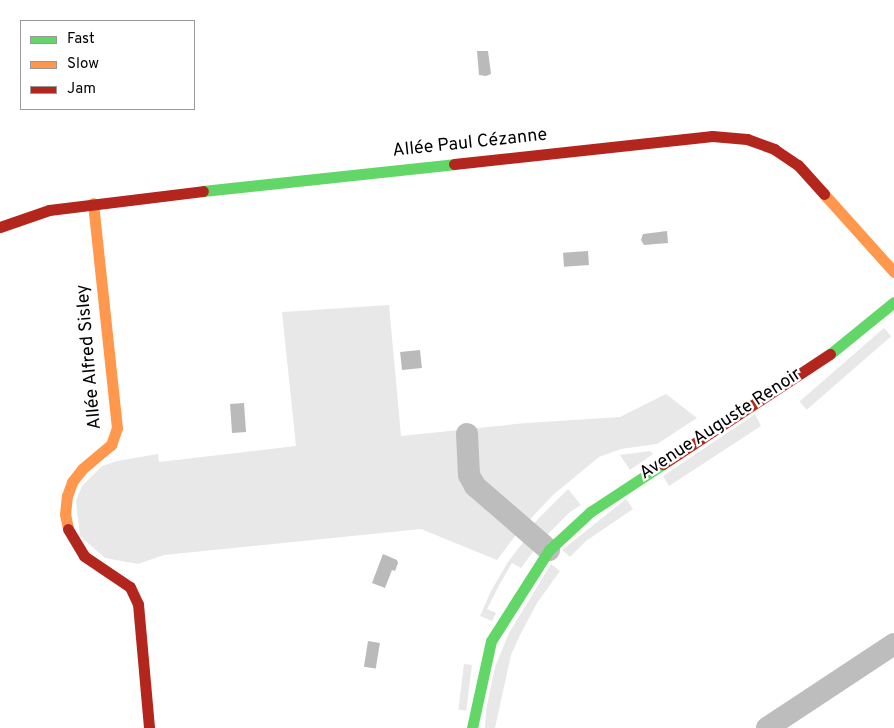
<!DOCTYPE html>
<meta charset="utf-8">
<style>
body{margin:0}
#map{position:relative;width:894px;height:728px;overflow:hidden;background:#fff;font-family:Overpass,sans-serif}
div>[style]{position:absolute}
.green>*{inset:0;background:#e8e8e8;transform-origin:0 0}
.water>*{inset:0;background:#bababa;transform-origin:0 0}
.street>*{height:22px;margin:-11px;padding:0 11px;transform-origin:11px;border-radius:11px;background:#bdbdbd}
.fast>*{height:11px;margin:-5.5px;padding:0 5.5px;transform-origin:5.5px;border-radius:5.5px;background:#63d668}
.slow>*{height:11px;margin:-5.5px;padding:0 5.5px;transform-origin:5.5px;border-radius:5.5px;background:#ff974d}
.jam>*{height:11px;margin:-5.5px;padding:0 5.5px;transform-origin:5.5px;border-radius:5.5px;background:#b3261e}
span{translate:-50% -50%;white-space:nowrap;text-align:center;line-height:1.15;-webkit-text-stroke:4.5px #fff;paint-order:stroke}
.street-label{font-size:18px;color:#000}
.legend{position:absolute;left:20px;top:20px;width:175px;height:90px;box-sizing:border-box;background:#fff;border:1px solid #999;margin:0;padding:6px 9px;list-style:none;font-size:15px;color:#000}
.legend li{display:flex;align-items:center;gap:10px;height:25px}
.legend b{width:25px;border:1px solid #999}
</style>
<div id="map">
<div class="green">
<i style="clip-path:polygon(389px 305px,401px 436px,526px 423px,620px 417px,666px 394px,697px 418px,657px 444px,621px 449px,599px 457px,553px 495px,519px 531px,497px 560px,421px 529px,164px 555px,138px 564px,105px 558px,80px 536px,76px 501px,82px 486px,102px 466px,117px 461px,158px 454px,159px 462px,296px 446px,282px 312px)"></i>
<i style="left:884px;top:328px;width:11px;height:112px;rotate:49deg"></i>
<i style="clip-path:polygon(755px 414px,761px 426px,669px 486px,663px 476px)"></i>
<i style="clip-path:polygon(650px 451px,653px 454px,630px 470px,620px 455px)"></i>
<i style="clip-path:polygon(568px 489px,581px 505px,570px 512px,546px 536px,532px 525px)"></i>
<i style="clip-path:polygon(626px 499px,633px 509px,586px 541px,570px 557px,562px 550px)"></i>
<i style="clip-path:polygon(528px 536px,538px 545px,521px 568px,512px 563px,502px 580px,487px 609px,496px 613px,492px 621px,480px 616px,491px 591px,508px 562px)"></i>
<i style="clip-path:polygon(551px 564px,560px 571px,537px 603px,519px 637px,511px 655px,495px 728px,485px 728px,486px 710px,495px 667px,509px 633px)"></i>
<i style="left:464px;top:664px;width:8px;height:46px;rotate:7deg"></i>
</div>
<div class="water">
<i style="clip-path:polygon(477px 51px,488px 51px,491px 74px,486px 76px,479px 75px)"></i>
<i style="clip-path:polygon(667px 231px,668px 243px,644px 245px,641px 240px,643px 234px)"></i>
<i style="left:588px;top:251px;width:14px;height:25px;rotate:86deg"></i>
<i style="left:420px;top:350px;width:18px;height:20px;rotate:84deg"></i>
<i style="left:244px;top:403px;width:29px;height:14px;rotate:86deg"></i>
<i style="clip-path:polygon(383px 554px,397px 560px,398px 563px,395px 571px,392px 570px,385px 588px,372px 583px)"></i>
<i style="left:368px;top:641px;width:12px;height:26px;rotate:9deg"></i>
</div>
<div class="street">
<i style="left:467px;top:434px;width:41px;rotate:87.2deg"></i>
<i style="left:469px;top:475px;width:13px;rotate:61deg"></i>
<i style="left:475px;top:486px;width:98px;rotate:40.9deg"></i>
<i style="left:767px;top:728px;width:152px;rotate:-33.5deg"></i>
</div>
<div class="fast">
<i style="left:203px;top:191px;width:252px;rotate:-6.1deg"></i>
<i style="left:830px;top:354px;width:82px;rotate:-39.1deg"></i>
<i style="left:472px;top:728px;width:89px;rotate:-77.7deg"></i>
<i style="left:491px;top:641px;width:108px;rotate:-57.5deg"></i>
<i style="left:549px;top:550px;width:56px;rotate:-42.8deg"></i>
<i style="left:590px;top:512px;width:87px;rotate:-33.3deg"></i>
</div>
<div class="slow">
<i style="left:824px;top:194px;width:105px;rotate:48.1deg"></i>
<i style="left:68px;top:529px;width:15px;rotate:-101deg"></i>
<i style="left:65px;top:514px;width:18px;rotate:-84deg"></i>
<i style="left:67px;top:496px;width:15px;rotate:-70deg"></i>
<i style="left:72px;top:482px;width:16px;rotate:-52deg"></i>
<i style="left:82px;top:469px;width:38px;rotate:-40deg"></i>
<i style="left:111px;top:445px;width:18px;rotate:-71deg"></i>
<i style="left:117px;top:428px;width:226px;rotate:-96.1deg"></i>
</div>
<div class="jam">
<i style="left:454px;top:164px;width:260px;rotate:-6.2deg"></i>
<i style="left:712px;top:136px;width:35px;rotate:5deg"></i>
<i style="left:747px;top:139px;width:29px;rotate:20deg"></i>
<i style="left:774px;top:149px;width:29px;rotate:34deg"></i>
<i style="left:798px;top:165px;width:39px;rotate:48deg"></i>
<i style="left:0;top:227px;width:52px;rotate:-19.1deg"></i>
<i style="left:49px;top:210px;width:155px;rotate:-7deg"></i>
<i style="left:663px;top:464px;width:200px;rotate:-33.4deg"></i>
<i style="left:68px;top:529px;width:31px;rotate:59deg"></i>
<i style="left:84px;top:556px;width:55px;rotate:34deg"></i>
<i style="left:130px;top:587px;width:19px;rotate:65deg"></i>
<i style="left:138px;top:604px;width:124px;rotate:84.9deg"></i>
</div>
<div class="street-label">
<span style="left:470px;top:144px;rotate:-6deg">Allée Paul Cézanne</span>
<span style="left:90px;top:357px;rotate:-95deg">Allée Alfred Sisley</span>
<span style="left:721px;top:425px;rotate:-33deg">Avenue Auguste Renoir</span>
</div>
<ul class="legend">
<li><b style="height:6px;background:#63d668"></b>Fast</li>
<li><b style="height:6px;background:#ff974d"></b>Slow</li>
<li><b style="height:6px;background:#b3261e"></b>Jam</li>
</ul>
</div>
